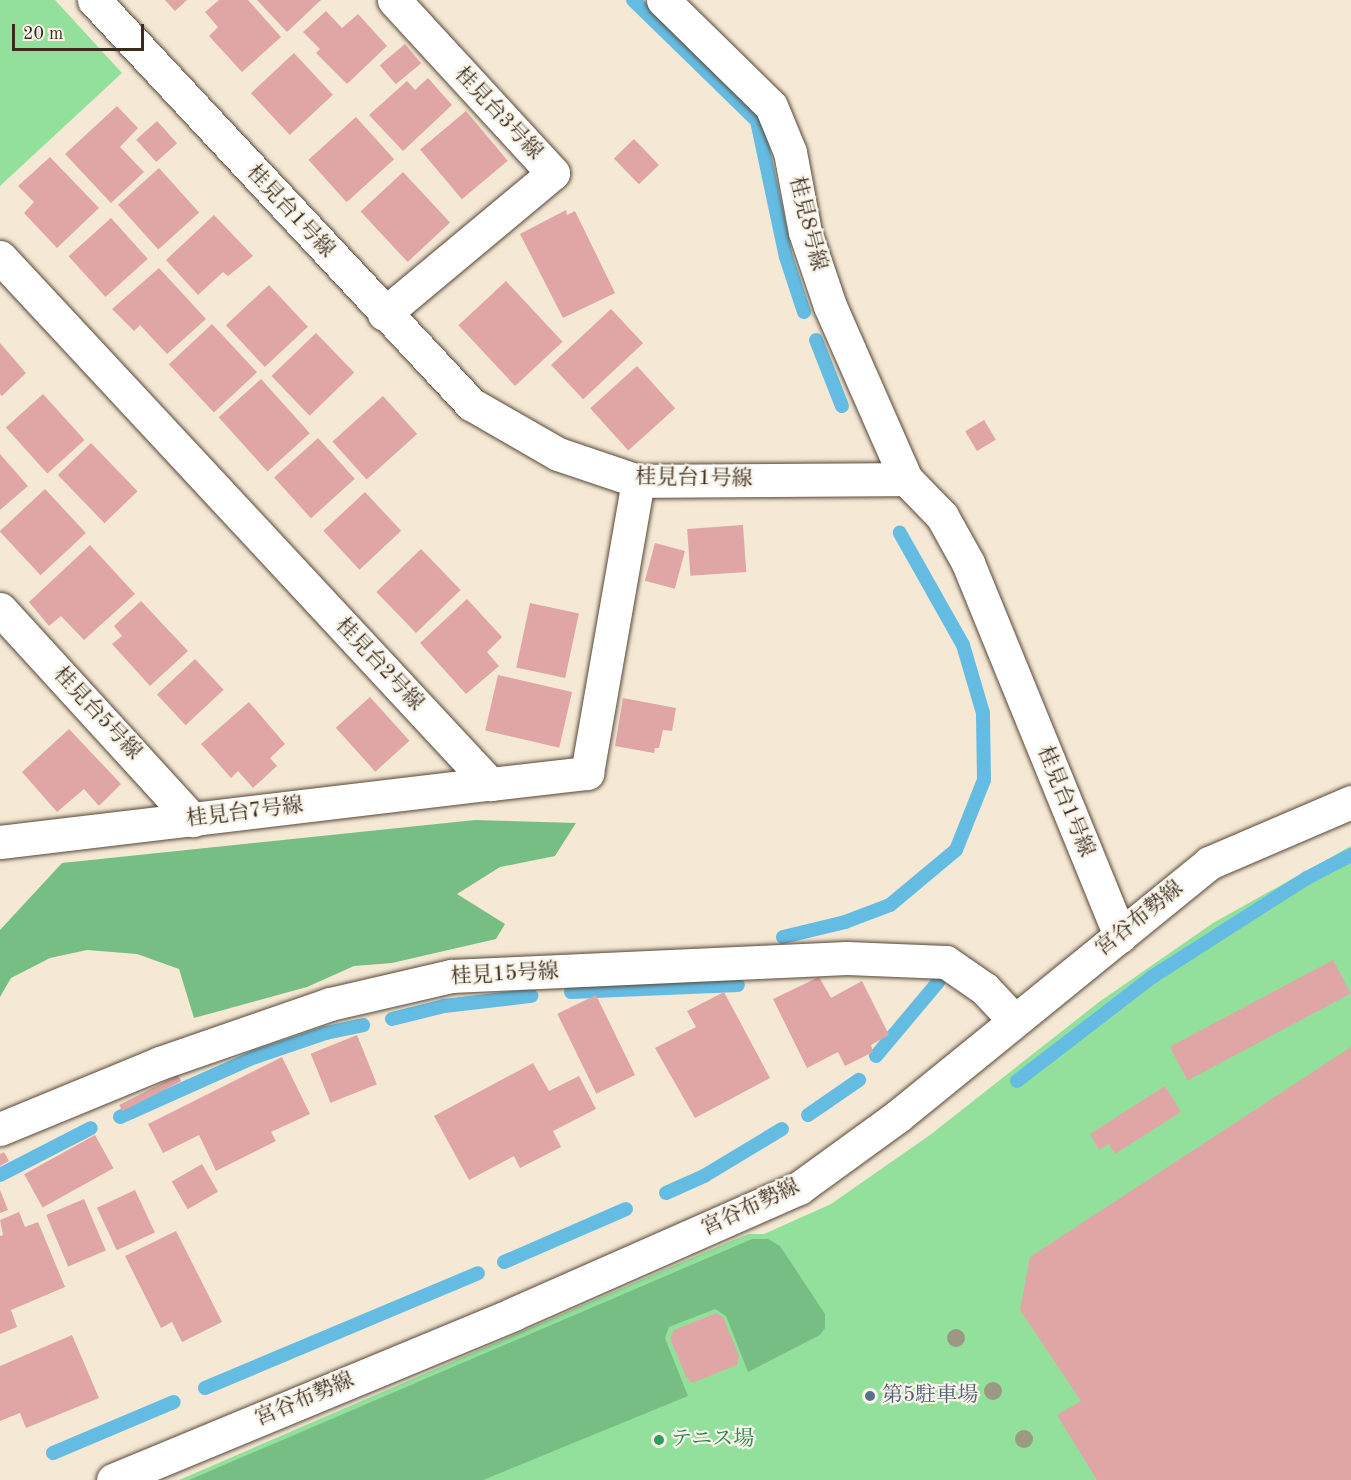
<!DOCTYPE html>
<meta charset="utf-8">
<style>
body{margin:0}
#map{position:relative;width:1351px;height:1480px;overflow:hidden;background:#f5e9d5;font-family:"Old Standard TT","Noto Serif JP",serif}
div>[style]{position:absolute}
.green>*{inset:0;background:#93e09d}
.forest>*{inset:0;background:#76be84}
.stream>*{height:14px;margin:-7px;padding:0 7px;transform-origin:7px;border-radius:7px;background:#65bce2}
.building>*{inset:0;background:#dfa6a5;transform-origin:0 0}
.roads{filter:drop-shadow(0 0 2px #574739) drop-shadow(0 0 2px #574739)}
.minor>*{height:33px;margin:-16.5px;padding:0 16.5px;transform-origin:16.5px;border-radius:16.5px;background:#fff}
.tertiary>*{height:33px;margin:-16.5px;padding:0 16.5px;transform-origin:16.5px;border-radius:16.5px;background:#fff}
.trees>*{width:18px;height:18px;margin:-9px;border-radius:50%;background:#9b9982}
.dots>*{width:16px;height:16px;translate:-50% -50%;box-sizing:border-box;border:3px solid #f7f3e8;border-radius:50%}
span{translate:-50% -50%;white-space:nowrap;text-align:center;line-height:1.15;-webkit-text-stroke:4.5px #f7f3e8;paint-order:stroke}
.street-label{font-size:21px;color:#3b2a1e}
.service-label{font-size:21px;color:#4e5e75}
.left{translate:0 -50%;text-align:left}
.leisure-label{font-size:21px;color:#27864d}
.scale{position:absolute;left:12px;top:24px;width:132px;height:27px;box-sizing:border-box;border:3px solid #3b2a1e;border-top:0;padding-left:8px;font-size:18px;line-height:21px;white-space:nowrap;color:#3b2a1e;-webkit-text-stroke:4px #f7f3e8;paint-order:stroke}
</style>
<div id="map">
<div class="green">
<i style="clip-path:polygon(0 0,55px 0,122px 73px,0 186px)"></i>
<i style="clip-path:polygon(1351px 846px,1351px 1480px,179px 1480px,731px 1241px,749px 1234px,764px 1234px,831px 1204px,930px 1135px,1099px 1002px,1213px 923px)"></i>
</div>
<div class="forest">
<i style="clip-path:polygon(475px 820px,576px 823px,555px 856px,500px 867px,457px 894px,505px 924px,496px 939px,392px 963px,354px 966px,307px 987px,194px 1018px,179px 969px,137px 954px,87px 950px,50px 958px,11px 978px,0 997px,0 930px,62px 863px)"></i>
<i style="clip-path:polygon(752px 1239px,768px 1239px,780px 1246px,825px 1314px,825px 1328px,820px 1335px,748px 1372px,726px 1316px,715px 1309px,669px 1327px,665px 1338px,688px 1396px,483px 1480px,189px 1480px)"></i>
</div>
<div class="stream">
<i style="left:633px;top:0;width:173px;rotate:44.3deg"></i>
<i style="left:757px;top:121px;width:139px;rotate:78deg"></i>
<i style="left:786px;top:257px;width:58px;rotate:71.9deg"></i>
<i style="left:816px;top:340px;width:71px;rotate:68.5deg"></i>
<i style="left:783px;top:937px;width:64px;rotate:-13.6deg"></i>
<i style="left:845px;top:922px;width:48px;rotate:-20.7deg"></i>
<i style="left:890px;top:905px;width:86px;rotate:-39.8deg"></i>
<i style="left:956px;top:850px;width:75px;rotate:-68.2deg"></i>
<i style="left:984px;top:780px;width:67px;rotate:-90.9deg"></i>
<i style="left:983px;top:713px;width:71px;rotate:-106.4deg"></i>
<i style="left:963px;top:645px;width:129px;rotate:-119.4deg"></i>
<i style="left:571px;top:992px;width:167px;rotate:-2.4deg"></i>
<i style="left:392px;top:1019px;width:54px;rotate:-14deg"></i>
<i style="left:444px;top:1006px;width:88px;rotate:-6.6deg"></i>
<i style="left:876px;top:1056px;width:97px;rotate:-50deg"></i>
<i style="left:1017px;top:1081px;width:170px;rotate:-37.6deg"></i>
<i style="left:1152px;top:977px;width:184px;rotate:-32.6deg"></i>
<i style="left:1307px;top:878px;width:50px;rotate:-27.6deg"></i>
<i style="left:808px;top:1115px;width:62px;rotate:-34.5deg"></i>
<i style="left:120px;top:1117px;width:148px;rotate:-24deg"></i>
<i style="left:255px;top:1057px;width:75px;rotate:-18.7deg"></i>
<i style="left:326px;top:1033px;width:38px;rotate:-12deg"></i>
<i style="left:0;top:1175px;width:102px;rotate:-27.3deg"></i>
<i style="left:666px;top:1193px;width:42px;rotate:-24.1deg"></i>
<i style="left:704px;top:1176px;width:91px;rotate:-31.1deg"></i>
<i style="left:504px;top:1262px;width:133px;rotate:-23.5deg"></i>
<i style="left:205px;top:1388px;width:296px;rotate:-22.8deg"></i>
<i style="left:53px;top:1453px;width:131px;rotate:-22.9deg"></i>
</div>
<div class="building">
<i style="clip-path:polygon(165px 0,187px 0,175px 11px)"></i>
<i style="clip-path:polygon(219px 0,248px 0,281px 37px,242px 72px,209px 36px,218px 27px,205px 12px)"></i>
<i style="clip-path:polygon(257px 0,321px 0,287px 32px)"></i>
<i style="clip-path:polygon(326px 11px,342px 28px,358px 14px,387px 46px,347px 84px,316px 53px,320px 49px,303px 32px)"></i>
<i style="left:405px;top:44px;width:25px;height:33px;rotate:50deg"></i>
<i style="left:294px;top:53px;width:57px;height:59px;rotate:47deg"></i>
<i style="clip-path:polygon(428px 78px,452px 105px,403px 151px,369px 115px,407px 81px,415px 90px)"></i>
<i style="clip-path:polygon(117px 106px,138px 128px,120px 147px,144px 172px,111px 203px,65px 154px)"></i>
<i style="left:466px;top:111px;width:65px;height:60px;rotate:50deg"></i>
<i style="left:356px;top:117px;width:57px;height:64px;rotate:48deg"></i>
<i style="left:157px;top:121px;width:30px;height:28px;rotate:48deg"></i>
<i style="left:634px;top:139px;width:36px;height:28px;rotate:46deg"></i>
<i style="clip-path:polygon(50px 157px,99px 208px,57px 248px,24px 213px,34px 202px,18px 186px)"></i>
<i style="left:159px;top:168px;width:60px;height:55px;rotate:48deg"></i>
<i style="left:403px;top:172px;width:69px;height:58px;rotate:47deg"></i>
<i style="clip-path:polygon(566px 210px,567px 215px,575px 211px,615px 293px,563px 318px,520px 234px)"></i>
<i style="clip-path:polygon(214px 215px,253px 256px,228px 276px,223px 272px,198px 295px,166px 260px)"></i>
<i style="left:111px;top:218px;width:55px;height:57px;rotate:48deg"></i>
<i style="clip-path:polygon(159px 268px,206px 319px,167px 354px,140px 325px,134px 331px,112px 309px)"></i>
<i style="left:506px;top:281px;width:83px;height:65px;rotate:47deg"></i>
<i style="left:269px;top:285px;width:57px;height:59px;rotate:47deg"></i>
<i style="left:611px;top:309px;width:47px;height:82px;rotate:47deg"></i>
<i style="left:212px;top:324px;width:66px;height:59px;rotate:47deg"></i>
<i style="left:316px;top:333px;width:55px;height:62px;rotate:46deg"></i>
<i style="clip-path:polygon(0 343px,26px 373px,2px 396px,0 394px)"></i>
<i style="left:637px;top:366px;width:57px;height:63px;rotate:48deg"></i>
<i style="left:261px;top:379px;width:73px;height:57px;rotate:48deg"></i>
<i style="left:43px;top:394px;width:62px;height:50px;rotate:48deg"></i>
<i style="left:383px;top:396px;width:51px;height:68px;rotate:48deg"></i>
<i style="left:984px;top:420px;width:23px;height:22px;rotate:59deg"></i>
<i style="left:318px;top:438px;width:55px;height:59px;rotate:48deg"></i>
<i style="left:91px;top:443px;width:67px;height:46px;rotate:46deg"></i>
<i style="clip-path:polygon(0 454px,28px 486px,0 510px)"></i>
<i style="left:45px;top:489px;width:60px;height:62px;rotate:47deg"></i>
<i style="left:365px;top:492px;width:53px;height:57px;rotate:47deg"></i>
<i style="left:743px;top:525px;width:47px;height:56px;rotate:86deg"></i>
<i style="left:655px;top:543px;width:31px;height:39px;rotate:15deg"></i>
<i style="clip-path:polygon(90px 545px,135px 594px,84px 640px,61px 616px,49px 626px,29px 602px)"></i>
<i style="left:421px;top:549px;width:57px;height:62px;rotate:46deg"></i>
<i style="clip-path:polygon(467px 599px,502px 637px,487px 652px,499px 666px,466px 694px,420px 643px)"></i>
<i style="clip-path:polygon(141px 601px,188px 651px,150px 686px,112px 644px,122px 636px,114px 626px)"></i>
<i style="left:530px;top:603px;width:50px;height:66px;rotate:12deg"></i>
<i style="left:195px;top:659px;width:42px;height:52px;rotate:47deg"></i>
<i style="left:498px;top:675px;width:76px;height:57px;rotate:13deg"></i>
<i style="left:370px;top:697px;width:59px;height:46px;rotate:48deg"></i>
<i style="clip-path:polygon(623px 698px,676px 708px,672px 731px,663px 730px,659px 748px,655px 748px,654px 753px,615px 746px)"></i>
<i style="clip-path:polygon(249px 702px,285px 744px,270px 758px,277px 766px,253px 788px,238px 771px,231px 778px,201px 744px)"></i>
<i style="clip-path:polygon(69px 729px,121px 784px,99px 806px,84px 789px,57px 812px,22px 772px)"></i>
<i style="left:1333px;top:960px;width:38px;height:185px;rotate:62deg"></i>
<i style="clip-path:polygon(819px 977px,831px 998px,862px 981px,889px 1035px,871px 1045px,873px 1052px,845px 1066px,838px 1052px,807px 1068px,773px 999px)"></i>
<i style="clip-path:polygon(724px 992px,770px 1078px,695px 1118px,655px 1048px,696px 1027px,687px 1011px)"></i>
<i style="left:596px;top:995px;width:89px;height:43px;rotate:64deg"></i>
<i style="left:357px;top:1035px;width:53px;height:50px;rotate:68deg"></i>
<i style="clip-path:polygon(1351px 1047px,1351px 1480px,1097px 1480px,1057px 1415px,1081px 1401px,1020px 1310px,1030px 1257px)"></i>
<i style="clip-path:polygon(282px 1057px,310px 1114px,271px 1132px,276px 1141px,216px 1171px,199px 1135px,163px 1153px,148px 1124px)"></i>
<i style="clip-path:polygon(533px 1063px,549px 1091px,579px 1076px,596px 1109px,553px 1131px,561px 1147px,520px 1168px,514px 1156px,469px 1180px,434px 1116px)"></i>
<i style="left:178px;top:1075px;width:7px;height:66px;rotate:63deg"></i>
<i style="clip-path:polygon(1165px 1086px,1181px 1112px,1115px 1154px,1109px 1144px,1099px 1150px,1090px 1134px)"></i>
<i style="left:95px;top:1135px;width:38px;height:81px;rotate:61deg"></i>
<i style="clip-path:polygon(4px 1152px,9px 1161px,0 1166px,0 1154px)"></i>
<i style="left:202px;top:1164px;width:32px;height:35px;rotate:60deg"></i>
<i style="clip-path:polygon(0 1190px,8px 1210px,0 1213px)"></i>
<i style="left:135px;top:1190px;width:47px;height:42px;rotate:65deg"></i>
<i style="left:84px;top:1199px;width:56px;height:41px;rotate:67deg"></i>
<i style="clip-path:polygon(19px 1212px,25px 1227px,38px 1222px,65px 1287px,11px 1310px,17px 1327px,0 1334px,0 1236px,3px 1235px,0 1220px)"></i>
<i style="clip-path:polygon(176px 1231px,222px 1322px,182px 1342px,172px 1322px,161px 1328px,125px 1256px)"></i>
<i style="clip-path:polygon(716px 1313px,723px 1317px,739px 1356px,737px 1365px,692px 1383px,686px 1377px,670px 1338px,674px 1330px)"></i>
<i style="clip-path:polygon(72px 1335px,99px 1398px,26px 1428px,20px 1413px,0 1421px,0 1366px)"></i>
</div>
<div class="roads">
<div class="minor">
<i style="left:94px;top:0;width:553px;rotate:46.98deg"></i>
<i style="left:471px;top:404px;width:100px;rotate:29.9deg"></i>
<i style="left:558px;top:454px;width:84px;rotate:18.6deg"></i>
<i style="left:638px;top:481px;width:268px;rotate:-0.4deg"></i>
<i style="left:906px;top:479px;width:52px;rotate:45.8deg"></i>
<i style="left:942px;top:516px;width:54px;rotate:61deg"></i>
<i style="left:968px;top:563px;width:403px;rotate:67.8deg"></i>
<i style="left:663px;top:0;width:151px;rotate:44.5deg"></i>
<i style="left:771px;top:106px;width:50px;rotate:67.6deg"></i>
<i style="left:790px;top:152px;width:81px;rotate:79.4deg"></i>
<i style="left:805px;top:232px;width:78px;rotate:71.3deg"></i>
<i style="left:830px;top:306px;width:189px;rotate:66.3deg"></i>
<i style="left:0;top:257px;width:720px;rotate:47.08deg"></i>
<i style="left:490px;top:784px;width:98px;rotate:-6.5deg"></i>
<i style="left:587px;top:773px;width:296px;rotate:-80.1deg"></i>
<i style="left:384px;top:314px;width:220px;rotate:-39.8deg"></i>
<i style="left:553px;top:173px;width:235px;rotate:-132.6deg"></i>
<i style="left:0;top:609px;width:286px;rotate:47.6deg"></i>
<i style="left:0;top:842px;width:493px;rotate:-6.8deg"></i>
<i style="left:0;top:1129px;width:173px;rotate:-22.4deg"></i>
<i style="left:160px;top:1063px;width:180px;rotate:-19.1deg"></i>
<i style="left:330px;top:1004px;width:124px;rotate:-13deg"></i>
<i style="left:451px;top:976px;width:396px;rotate:-2.6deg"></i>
<i style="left:847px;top:958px;width:99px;rotate:2.3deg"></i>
<i style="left:946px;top:962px;width:47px;rotate:34.7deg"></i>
<i style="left:985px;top:989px;width:42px;rotate:46.9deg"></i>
</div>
<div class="tertiary">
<i style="left:113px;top:1480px;width:433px;rotate:-22.5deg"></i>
<i style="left:513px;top:1314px;width:313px;rotate:-23.8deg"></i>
<i style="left:799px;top:1188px;width:122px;rotate:-36deg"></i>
<i style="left:898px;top:1116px;width:401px;rotate:-39.1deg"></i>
<i style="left:1209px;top:863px;width:155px;rotate:-23.2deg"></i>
</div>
</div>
<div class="trees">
<i style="left:956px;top:1338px"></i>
<i style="left:993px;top:1391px"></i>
<i style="left:1024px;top:1439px"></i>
</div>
<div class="dots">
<i style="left:870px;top:1396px;background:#5c6f8a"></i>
<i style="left:659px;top:1440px;background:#2e9e5b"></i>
</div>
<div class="street-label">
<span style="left:498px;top:114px;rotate:47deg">桂見台3号線</span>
<span style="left:290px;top:212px;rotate:47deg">桂見台1号線</span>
<span style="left:807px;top:224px;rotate:76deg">桂見8号線</span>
<span style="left:694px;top:479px;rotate:1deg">桂見台1号線</span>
<span style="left:379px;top:665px;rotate:47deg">桂見台2号線</span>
<span style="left:97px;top:714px;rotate:47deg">桂見台5号線</span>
<span style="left:1065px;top:802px;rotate:68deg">桂見台1号線</span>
<span style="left:245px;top:813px;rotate:-7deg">桂見台7号線</span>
<span style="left:1140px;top:919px;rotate:-39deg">宮谷布勢線</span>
<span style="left:505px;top:975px;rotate:-3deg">桂見15号線</span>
<span style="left:751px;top:1208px;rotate:-25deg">宮谷布勢線</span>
<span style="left:305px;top:1400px;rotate:-23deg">宮谷布勢線</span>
</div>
<div class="service-label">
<span class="left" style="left:882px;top:1396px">第5駐車場</span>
</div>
<div class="leisure-label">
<span class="left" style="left:671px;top:1440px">テニス場</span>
</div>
<div class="scale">20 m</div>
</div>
